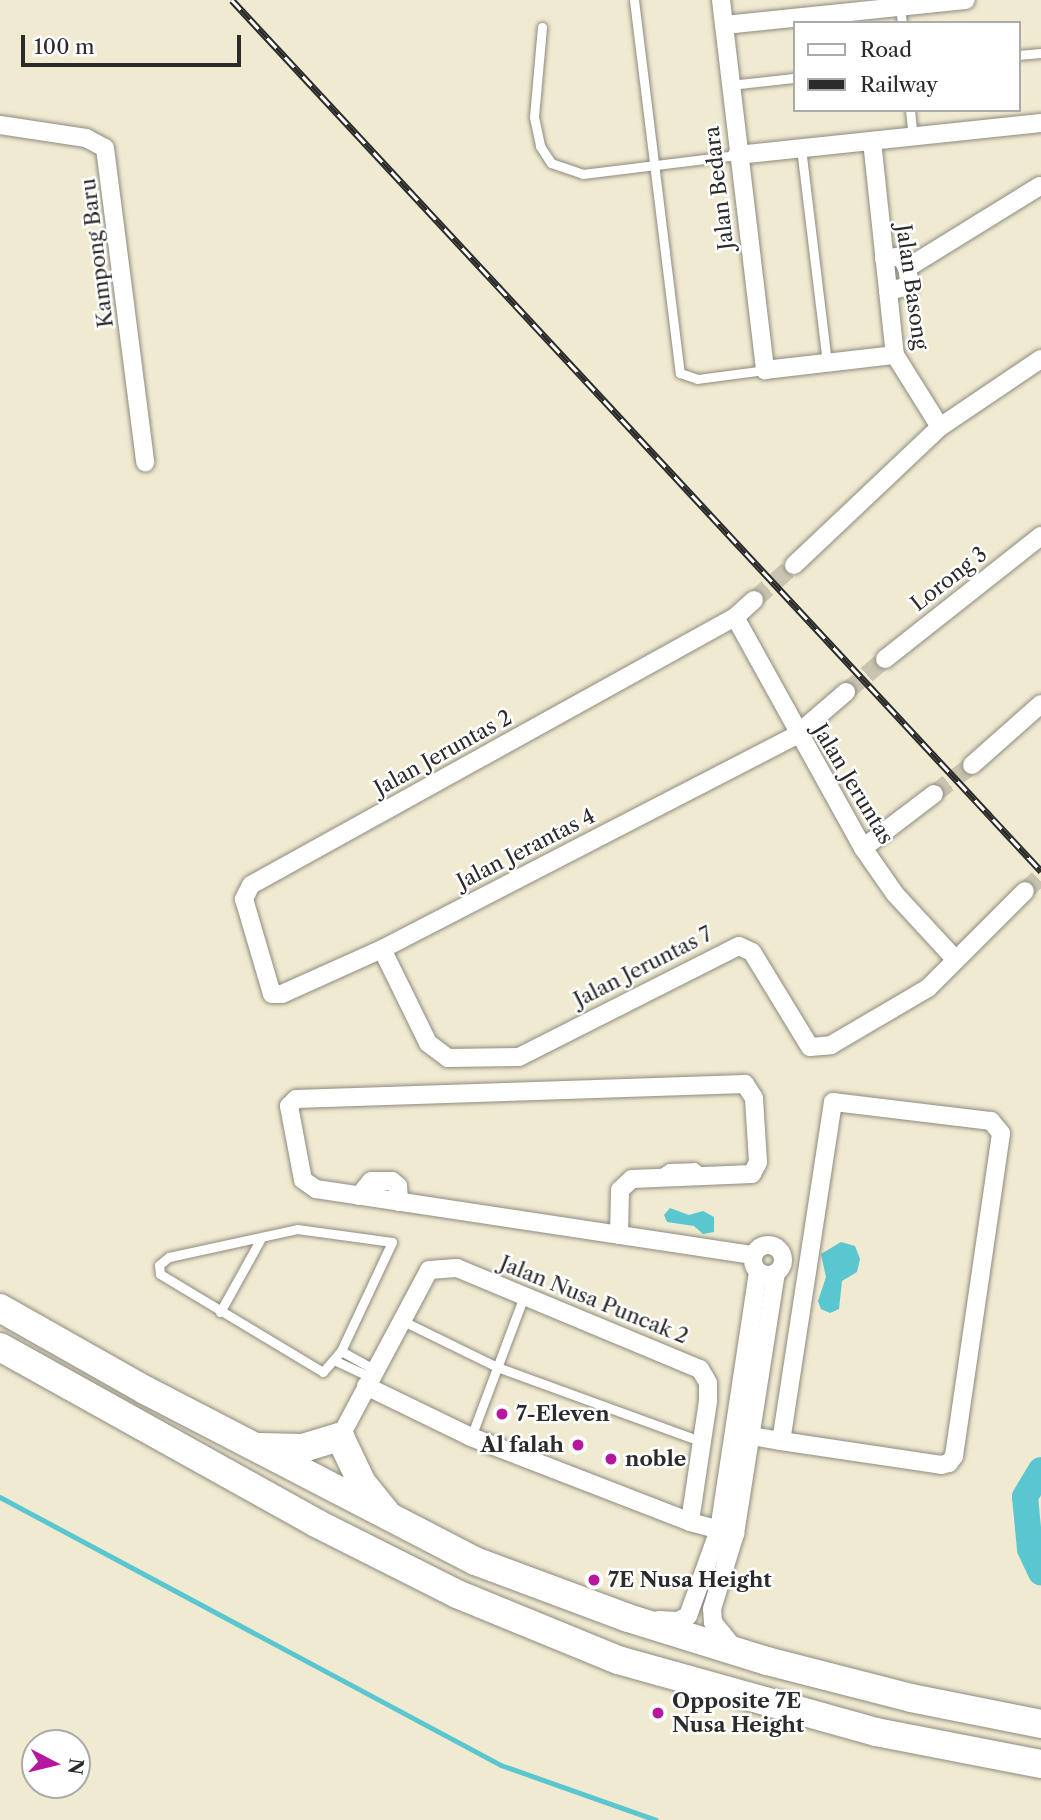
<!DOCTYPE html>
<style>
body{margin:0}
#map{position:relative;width:1041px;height:1820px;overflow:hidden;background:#f0ead1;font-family:"Libre Caslon Text",serif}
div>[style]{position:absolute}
.water>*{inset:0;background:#59c6d0}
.stream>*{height:4.5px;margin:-2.25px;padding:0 2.25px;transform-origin:2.25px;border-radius:2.25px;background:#59c6d0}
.river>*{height:26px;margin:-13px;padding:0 13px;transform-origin:13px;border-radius:13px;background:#59c6d0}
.street-tunnel>*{height:18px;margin-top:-9px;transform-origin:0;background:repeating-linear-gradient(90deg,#c9c4b0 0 18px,transparent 0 27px)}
.roads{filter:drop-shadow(0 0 2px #8e8a7e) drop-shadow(0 0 2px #8e8a7e)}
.lane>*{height:9px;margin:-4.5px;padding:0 4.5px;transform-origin:4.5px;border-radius:4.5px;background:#fff}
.street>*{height:18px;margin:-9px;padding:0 9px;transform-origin:9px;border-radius:9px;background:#fff}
.street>.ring{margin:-9px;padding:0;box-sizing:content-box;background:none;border:18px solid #fff;border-radius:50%}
.primary>*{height:28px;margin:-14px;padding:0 14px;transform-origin:14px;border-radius:14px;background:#fff}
.rail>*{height:7px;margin-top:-3.5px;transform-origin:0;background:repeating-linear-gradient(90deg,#fff 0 13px,#2b2b2b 0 26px);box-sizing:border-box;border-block:2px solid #2b2b2b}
.dots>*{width:19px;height:19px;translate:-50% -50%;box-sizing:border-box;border:4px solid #fff;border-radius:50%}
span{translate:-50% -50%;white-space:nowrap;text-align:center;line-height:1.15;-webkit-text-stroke:5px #fff;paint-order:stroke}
.street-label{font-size:21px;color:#2b2b2b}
.poi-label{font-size:21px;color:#2b2b2b;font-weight:700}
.left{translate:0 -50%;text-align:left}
.right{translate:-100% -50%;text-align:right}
.legend{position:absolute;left:793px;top:21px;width:228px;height:91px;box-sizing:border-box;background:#fff;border:2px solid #aaa;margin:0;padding:9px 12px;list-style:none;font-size:21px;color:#2b2b2b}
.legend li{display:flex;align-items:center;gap:14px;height:35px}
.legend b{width:35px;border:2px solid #aaa}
.north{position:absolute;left:21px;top:1729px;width:70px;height:70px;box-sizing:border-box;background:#fff;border:2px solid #aaa;border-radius:50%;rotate:97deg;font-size:19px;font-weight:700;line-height:28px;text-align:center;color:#2b2b2b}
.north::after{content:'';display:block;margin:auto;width:24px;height:32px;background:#b5179e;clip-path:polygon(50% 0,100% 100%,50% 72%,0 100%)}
.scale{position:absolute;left:21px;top:35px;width:220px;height:32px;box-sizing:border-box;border:4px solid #2b2b2b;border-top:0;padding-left:9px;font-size:21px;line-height:24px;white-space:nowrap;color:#2b2b2b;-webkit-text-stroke:5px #fff;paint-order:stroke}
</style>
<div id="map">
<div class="water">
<i style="clip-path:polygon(670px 1208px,689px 1215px,703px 1211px,714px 1217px,714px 1232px,703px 1234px,694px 1226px,667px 1222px,664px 1215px)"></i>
<i style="clip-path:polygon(841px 1242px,855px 1246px,860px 1259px,857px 1272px,842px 1281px,839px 1309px,830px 1313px,821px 1309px,818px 1301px,826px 1277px,821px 1254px)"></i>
</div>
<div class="stream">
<i style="left:0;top:1497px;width:568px;rotate:28.14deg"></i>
<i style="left:501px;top:1765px;width:164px;rotate:19.5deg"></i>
</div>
<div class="river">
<i style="left:1041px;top:1470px;width:31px;rotate:121deg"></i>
<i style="left:1025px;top:1497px;width:52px;rotate:84.5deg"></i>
<i style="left:1030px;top:1549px;width:26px;rotate:65deg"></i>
</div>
<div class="street-tunnel">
<i style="left:754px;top:600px;width:53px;rotate:-41.2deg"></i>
<i style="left:846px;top:692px;width:51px;rotate:-40.2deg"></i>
<i style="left:934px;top:794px;width:48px;rotate:-37.3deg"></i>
<i style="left:1025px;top:891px;width:22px;rotate:-43deg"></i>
</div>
<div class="roads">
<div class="lane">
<i style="left:634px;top:0;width:376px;rotate:83deg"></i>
<i style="left:680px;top:373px;width:18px;rotate:19deg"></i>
<i style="left:697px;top:379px;width:69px;rotate:-7.5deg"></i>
<i style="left:900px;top:7px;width:16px;rotate:83deg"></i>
<i style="left:542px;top:27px;width:90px;rotate:95.1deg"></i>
<i style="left:534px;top:117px;width:30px;rotate:78deg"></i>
<i style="left:540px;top:146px;width:20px;rotate:57deg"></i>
<i style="left:551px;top:163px;width:34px;rotate:19deg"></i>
<i style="left:583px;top:174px;width:155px;rotate:-7deg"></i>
<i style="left:1018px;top:55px;width:23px;rotate:-5deg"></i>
<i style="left:730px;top:85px;width:64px;rotate:-6.2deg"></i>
<i style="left:910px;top:110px;width:27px;rotate:84deg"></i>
<i style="left:801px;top:148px;width:217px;rotate:83.1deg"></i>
<i style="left:657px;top:1176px;width:14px;rotate:-34deg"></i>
<i style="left:669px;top:1168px;width:25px;rotate:-2deg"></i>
<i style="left:694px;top:1167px;width:12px;rotate:35deg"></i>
<i style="left:297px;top:1229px;width:96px;rotate:7.8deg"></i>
<i style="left:392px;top:1242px;width:120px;rotate:115.1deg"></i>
<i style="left:341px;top:1351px;width:28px;rotate:131deg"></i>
<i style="left:323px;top:1372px;width:190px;rotate:-149deg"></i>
<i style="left:160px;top:1274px;width:9px;rotate:-96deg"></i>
<i style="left:159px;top:1265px;width:13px;rotate:-39deg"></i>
<i style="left:169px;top:1257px;width:131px;rotate:-12.3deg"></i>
<i style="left:220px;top:1312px;width:82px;rotate:-60.9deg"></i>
<i style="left:401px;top:1320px;width:107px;rotate:26.1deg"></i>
<i style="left:497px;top:1367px;width:219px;rotate:20deg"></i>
<i style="left:341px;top:1351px;width:38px;rotate:29deg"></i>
<i style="left:336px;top:1361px;width:38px;rotate:25deg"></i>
<i style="left:471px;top:1437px;width:147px;rotate:-69.4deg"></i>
</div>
<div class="street">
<i style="left:721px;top:0;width:373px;rotate:83.2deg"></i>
<i style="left:765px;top:370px;width:131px;rotate:-6.6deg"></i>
<i style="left:724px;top:25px;width:243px;rotate:-5.9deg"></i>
<i style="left:0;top:125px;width:87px;rotate:8.6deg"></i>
<i style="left:86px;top:138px;width:21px;rotate:28deg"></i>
<i style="left:105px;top:148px;width:317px;rotate:82.7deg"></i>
<i style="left:872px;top:141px;width:215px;rotate:83.9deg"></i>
<i style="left:895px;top:355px;width:85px;rotate:58deg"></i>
<i style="left:737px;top:155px;width:306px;rotate:-6deg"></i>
<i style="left:884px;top:259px;width:17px;rotate:-10deg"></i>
<i style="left:901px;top:256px;width:13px;rotate:63deg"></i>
<i style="left:907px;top:268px;width:156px;rotate:-31.7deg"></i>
<i style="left:888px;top:291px;width:23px;rotate:-13deg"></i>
<i style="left:910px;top:286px;width:18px;rotate:-99deg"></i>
<i style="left:794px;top:565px;width:201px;rotate:-43.4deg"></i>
<i style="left:940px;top:427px;width:122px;rotate:-34deg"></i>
<i style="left:754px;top:600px;width:25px;rotate:138deg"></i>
<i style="left:735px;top:617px;width:553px;rotate:151.03deg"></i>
<i style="left:251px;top:885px;width:16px;rotate:117deg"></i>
<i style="left:244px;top:899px;width:99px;rotate:73.6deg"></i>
<i style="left:272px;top:994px;width:10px"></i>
<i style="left:282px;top:994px;width:110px;rotate:-24.2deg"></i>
<i style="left:382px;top:949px;width:466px;rotate:-27.3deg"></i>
<i style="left:796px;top:735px;width:66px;rotate:-40.7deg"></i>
<i style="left:735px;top:617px;width:264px;rotate:61deg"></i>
<i style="left:863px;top:848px;width:56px;rotate:55.2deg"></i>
<i style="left:895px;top:894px;width:88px;rotate:47.3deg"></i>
<i style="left:885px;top:659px;width:199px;rotate:-38.3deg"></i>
<i style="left:972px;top:765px;width:92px;rotate:-41.5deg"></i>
<i style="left:863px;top:848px;width:89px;rotate:-37.3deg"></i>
<i style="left:382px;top:949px;width:105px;rotate:63.9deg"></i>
<i style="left:428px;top:1043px;width:25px;rotate:37deg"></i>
<i style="left:448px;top:1058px;width:71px;rotate:-0.8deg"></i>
<i style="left:519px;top:1057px;width:246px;rotate:-26.8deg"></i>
<i style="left:739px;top:946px;width:14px;rotate:25deg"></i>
<i style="left:752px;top:952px;width:111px;rotate:58.6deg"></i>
<i style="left:810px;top:1047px;width:21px;rotate:-5deg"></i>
<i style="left:831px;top:1045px;width:113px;rotate:-30.4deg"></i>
<i style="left:928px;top:988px;width:137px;rotate:-45deg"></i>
<i style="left:359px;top:1196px;width:19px;rotate:-51deg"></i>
<i style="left:371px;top:1181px;width:21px"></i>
<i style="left:392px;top:1181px;width:8px;rotate:40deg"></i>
<i style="left:398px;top:1186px;width:16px;rotate:86deg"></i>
<i style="left:619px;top:1235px;width:45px;rotate:-88.7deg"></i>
<i style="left:620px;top:1190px;width:16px;rotate:-43deg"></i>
<i style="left:632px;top:1179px;width:120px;rotate:-2.4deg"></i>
<i style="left:752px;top:1174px;width:13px;rotate:-63deg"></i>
<i style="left:758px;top:1162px;width:64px;rotate:-93.6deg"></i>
<i style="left:754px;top:1098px;width:17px;rotate:-123deg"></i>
<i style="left:745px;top:1084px;width:449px;rotate:178.1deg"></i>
<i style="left:296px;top:1099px;width:10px;rotate:135deg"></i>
<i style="left:289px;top:1106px;width:75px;rotate:79.3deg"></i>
<i style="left:303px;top:1180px;width:16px;rotate:35deg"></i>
<i style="left:316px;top:1189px;width:442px;rotate:8.6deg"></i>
<i class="ring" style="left:753px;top:1245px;width:12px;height:12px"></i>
<i style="left:366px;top:1386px;width:117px;rotate:25.9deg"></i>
<i style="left:471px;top:1437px;width:235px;rotate:21.2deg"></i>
<i style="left:690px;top:1522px;width:47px;rotate:14.9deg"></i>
<i style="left:734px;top:1433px;width:48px;rotate:9.7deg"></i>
<i style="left:781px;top:1441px;width:162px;rotate:8.5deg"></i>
<i style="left:941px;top:1465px;width:8px;rotate:-14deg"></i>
<i style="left:949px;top:1463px;width:9px;rotate:-54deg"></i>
<i style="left:954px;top:1456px;width:326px;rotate:-81.7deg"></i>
<i style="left:1001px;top:1133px;width:16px;rotate:-130deg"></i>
<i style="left:991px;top:1121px;width:159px;rotate:-173.1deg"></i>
<i style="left:833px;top:1102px;width:343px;rotate:98.7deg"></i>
<i style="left:340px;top:1437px;width:189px;rotate:-61.9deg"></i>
<i style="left:429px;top:1270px;width:28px;rotate:-4deg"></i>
<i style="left:457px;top:1268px;width:263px;rotate:22.6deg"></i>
<i style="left:700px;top:1369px;width:16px;rotate:60deg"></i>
<i style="left:708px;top:1383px;width:18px;rotate:90deg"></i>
<i style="left:708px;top:1401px;width:122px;rotate:98.5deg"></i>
<i style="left:659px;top:1620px;width:19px;rotate:3deg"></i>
<i style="left:678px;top:1621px;width:11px;rotate:-27deg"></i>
<i style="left:688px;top:1616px;width:91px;rotate:-70.2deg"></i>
<i style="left:719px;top:1530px;width:261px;rotate:-81.4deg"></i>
<i style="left:733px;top:1647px;width:32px;rotate:-129deg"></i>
<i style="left:713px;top:1622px;width:13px;rotate:-94deg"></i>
<i style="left:712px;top:1609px;width:78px;rotate:-73deg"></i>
<i style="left:735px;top:1534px;width:264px;rotate:-81.1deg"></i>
</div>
<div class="primary">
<i style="left:0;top:1308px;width:167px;rotate:29.5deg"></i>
<i style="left:145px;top:1390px;width:372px;rotate:27.4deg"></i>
<i style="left:475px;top:1561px;width:163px;rotate:20.4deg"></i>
<i style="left:628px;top:1618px;width:145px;rotate:17.2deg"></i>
<i style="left:767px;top:1661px;width:149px;rotate:14.4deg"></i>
<i style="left:911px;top:1698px;width:133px;rotate:11.3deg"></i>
<i style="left:0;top:1347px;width:362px;rotate:29.1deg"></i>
<i style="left:316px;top:1523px;width:158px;rotate:26.7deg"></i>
<i style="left:457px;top:1594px;width:174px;rotate:22.3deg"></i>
<i style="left:618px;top:1660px;width:268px;rotate:15.6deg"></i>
<i style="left:876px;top:1732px;width:168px;rotate:11deg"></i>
<i style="left:261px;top:1447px;width:42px;rotate:1.4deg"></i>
<i style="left:303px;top:1448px;width:39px;rotate:-17deg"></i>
<i style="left:340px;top:1437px;width:51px;rotate:64.4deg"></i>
<i style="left:362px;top:1483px;width:36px;rotate:51deg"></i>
</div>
</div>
<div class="rail">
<i style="left:232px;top:0;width:1189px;rotate:47.11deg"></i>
</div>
<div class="dots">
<i style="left:502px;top:1414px;background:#b5179e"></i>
<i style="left:578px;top:1445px;background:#b5179e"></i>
<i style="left:611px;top:1459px;background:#b5179e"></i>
<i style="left:594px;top:1580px;background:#b5179e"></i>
<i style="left:658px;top:1713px;background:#b5179e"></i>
</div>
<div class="street-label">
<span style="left:719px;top:188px;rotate:-97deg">Jalan Bedara</span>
<span style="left:97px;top:253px;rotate:-97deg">Kampong Baru</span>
<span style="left:912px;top:287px;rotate:82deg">Jalan Basong</span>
<span style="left:949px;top:579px;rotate:-38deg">Lorong 3</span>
<span style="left:443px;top:753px;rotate:-29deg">Jalan Jeruntas 2</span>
<span style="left:853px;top:784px;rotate:59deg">Jalan Jeruntas</span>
<span style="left:526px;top:849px;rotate:-27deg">Jalan Jerantas 4</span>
<span style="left:643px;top:967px;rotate:-27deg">Jalan Jeruntas 7</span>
<span style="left:594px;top:1300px;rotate:22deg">Jalan Nusa Puncak 2</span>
</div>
<div class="poi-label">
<span class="left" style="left:516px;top:1414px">7-Eleven</span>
<span class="right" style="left:564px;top:1445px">Al falah</span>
<span class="left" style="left:625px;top:1459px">noble</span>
<span class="left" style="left:608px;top:1580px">7E Nusa Height</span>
<span class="left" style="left:672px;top:1713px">Opposite 7E<br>Nusa Height</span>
</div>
<ul class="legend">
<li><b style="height:9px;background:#fff"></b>Road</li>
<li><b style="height:9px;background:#2b2b2b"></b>Railway</li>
</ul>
<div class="north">N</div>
<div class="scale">100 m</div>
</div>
